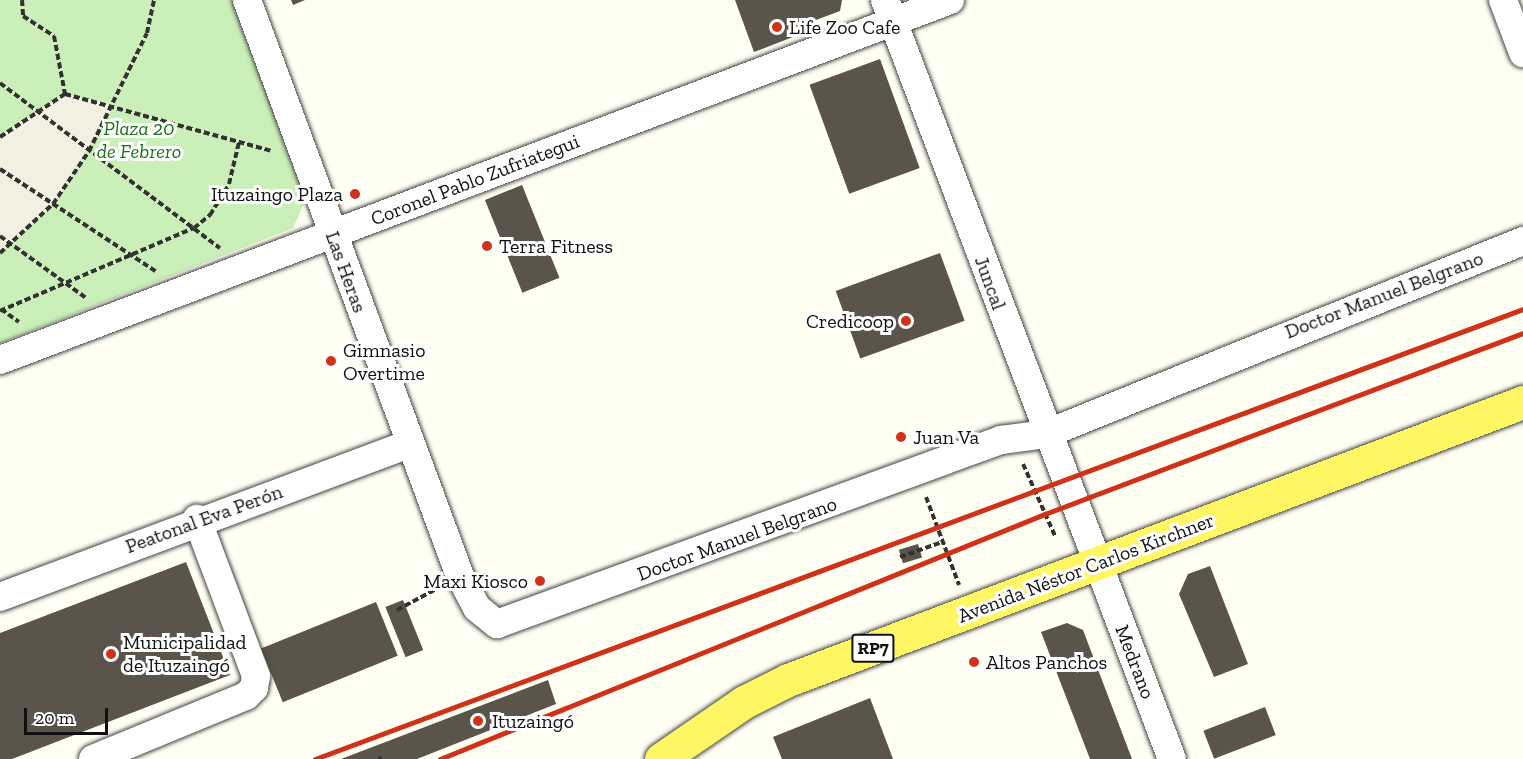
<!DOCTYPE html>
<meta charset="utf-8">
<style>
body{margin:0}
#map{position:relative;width:1523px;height:759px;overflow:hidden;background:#fffff4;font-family:"Zilla Slab",serif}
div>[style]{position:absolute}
.green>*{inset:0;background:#caefb8}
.plaza>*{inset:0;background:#f2f0e0}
.building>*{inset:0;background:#5a544b;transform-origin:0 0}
.path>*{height:4px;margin-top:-2px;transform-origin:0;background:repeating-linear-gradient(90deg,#323232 0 6px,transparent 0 9px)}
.roads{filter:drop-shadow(0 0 2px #434343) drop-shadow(0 0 2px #434343)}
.minor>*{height:28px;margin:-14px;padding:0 14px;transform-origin:14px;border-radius:14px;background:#fff}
.major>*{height:33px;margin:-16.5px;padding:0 16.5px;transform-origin:16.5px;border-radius:16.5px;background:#fff664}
.rail>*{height:4.5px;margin:-2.25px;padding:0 2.25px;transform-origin:2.25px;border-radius:2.25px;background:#d03219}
.dots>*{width:16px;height:16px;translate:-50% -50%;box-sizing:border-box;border:3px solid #fff;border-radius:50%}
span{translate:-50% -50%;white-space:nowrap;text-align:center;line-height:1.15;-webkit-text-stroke:6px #fff;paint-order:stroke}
.shield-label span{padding:2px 4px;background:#fff;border:2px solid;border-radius:4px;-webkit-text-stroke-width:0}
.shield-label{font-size:18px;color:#101010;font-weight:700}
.poi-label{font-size:20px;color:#101010}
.left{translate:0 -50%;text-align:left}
.right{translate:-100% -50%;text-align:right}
.park-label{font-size:20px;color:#1b7019;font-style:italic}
.street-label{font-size:20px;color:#101010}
.scale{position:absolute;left:24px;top:708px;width:84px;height:27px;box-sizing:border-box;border:3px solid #101010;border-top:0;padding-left:8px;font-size:18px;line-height:21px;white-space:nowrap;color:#101010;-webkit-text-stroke:4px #fff;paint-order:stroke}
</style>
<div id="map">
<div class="green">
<i style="clip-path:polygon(0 0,234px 0,306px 199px,293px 228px,0 343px)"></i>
</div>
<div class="plaza">
<i style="clip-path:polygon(65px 94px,115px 105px,53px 204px,0 253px,0 137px)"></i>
</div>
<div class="building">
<i style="clip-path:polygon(291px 0,305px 0,293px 5px)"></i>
<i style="clip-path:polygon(735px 0,842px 0,840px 11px,808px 23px,811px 30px,754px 52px)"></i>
<i style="left:880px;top:59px;width:116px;height:75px;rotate:70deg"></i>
<i style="left:522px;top:185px;width:100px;height:40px;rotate:68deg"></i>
<i style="left:940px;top:253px;width:72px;height:111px;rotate:70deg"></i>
<i style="left:918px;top:544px;width:14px;height:20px;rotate:73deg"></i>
<i style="clip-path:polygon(186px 562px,230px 675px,12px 759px,0 759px,0 633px)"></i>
<i style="clip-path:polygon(1210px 566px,1248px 664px,1214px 677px,1179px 594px,1188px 574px)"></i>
<i style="left:403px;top:600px;width:54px;height:19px;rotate:68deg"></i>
<i style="left:376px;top:602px;width:58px;height:124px;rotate:68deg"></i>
<i style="clip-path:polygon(1067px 623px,1083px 630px,1132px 759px,1090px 759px,1041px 632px)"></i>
<i style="clip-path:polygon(548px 680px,556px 704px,417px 759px,341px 759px)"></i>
<i style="clip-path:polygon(870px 698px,893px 759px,782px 759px,773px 737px)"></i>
<i style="left:1265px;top:707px;width:30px;height:66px;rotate:69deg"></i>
</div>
<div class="path">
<i style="left:22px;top:0;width:16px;rotate:86deg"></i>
<i style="left:23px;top:16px;width:37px;rotate:33deg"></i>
<i style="left:54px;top:36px;width:59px;rotate:79.3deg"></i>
<i style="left:0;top:83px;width:275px;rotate:36.9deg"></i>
<i style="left:0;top:137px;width:78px;rotate:-33.5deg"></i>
<i style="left:65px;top:94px;width:215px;rotate:15.4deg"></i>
<i style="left:0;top:169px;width:186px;rotate:33.3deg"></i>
<i style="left:0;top:236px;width:105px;rotate:35.7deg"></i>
<i style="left:0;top:253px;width:72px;rotate:-42.8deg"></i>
<i style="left:53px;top:204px;width:64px;rotate:-55.8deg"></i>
<i style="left:89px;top:151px;width:131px;rotate:-63.8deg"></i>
<i style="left:147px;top:33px;width:34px;rotate:-78deg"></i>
<i style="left:1px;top:309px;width:22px;rotate:36deg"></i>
<i style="left:0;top:311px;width:211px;rotate:-23.2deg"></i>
<i style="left:194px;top:228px;width:21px;rotate:-39deg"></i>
<i style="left:210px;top:215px;width:36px;rotate:-58deg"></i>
<i style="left:229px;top:184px;width:43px;rotate:-76.6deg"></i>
<i style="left:1023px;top:464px;width:79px;rotate:66deg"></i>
<i style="left:926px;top:497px;width:94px;rotate:69.4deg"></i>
<i style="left:900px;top:557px;width:45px;rotate:-19.7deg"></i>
<i style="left:397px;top:610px;width:44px;rotate:-28.3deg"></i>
<i style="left:378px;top:759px;width:4px;rotate:-14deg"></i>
</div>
<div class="roads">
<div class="minor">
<i style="left:247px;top:0;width:614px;rotate:69.71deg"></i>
<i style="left:460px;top:576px;width:36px;rotate:62deg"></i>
<i style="left:477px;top:608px;width:26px;rotate:39deg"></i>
<i style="left:497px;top:624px;width:537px;rotate:-20.06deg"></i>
<i style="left:1001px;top:440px;width:45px;rotate:-7.6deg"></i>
<i style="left:1046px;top:434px;width:515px;rotate:-22.03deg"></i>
<i style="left:885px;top:0;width:811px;rotate:69.29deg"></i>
<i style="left:1503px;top:0;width:57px;rotate:69.3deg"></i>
<i style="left:0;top:360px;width:1016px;rotate:-20.75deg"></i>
<i style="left:0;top:597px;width:438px;rotate:-20.5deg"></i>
<i style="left:93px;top:759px;width:165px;rotate:-22.4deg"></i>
<i style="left:246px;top:696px;width:11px;rotate:-45deg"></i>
<i style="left:254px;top:688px;width:12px;rotate:-81deg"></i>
<i style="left:256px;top:676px;width:168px;rotate:-110.6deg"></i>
</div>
<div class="major">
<i style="left:661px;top:759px;width:101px;rotate:-34.5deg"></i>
<i style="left:744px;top:702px;width:49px;rotate:-26.6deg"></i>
<i style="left:788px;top:680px;width:786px;rotate:-20.72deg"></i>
</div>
</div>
<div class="rail">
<i style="left:315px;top:759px;width:1289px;rotate:-20.43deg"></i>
<i style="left:440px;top:759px;width:653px;rotate:-22.05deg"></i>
<i style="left:1045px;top:514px;width:511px;rotate:-20.74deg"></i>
</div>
<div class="dots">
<i style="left:777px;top:27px;background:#d03219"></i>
<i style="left:355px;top:194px;background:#d03219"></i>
<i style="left:487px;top:246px;background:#d03219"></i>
<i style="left:906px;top:321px;background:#d03219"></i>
<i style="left:331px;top:361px;background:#d03219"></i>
<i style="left:901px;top:437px;background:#d03219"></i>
<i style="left:540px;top:581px;background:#d03219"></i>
<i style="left:111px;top:654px;background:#d03219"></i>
<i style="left:974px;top:662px;background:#d03219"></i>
<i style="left:478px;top:721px;background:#d03219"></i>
</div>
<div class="shield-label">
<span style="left:873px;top:648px">RP7</span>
</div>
<div class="poi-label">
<span class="left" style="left:789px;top:27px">Life Zoo Cafe</span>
<span class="right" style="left:343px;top:194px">Ituzaingo Plaza</span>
<span class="left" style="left:499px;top:246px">Terra Fitness</span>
<span class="right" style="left:894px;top:321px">Credicoop</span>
<span class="left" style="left:343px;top:362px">Gimnasio<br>Overtime</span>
<span class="left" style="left:913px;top:437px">Juan Va</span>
<span class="right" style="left:528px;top:581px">Maxi Kiosco</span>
<span class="left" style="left:123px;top:654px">Municipalidad<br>de Ituzaingó</span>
<span class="left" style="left:986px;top:662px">Altos Panchos</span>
<span class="left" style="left:492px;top:721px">Ituzaingó</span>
</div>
<div class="park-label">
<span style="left:139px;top:140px">Plaza 20<br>de Febrero</span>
</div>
<div class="street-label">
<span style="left:475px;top:180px;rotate:-21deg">Coronel Pablo Zufriategui</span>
<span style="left:346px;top:272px;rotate:70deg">Las Heras</span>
<span style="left:990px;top:283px;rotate:70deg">Juncal</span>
<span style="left:1384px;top:295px;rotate:-21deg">Doctor Manuel Belgrano</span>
<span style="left:204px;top:519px;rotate:-20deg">Peatonal Eva Perón</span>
<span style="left:737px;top:539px;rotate:-20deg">Doctor Manuel Belgrano</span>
<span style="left:1086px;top:568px;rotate:-21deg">Avenida Néstor Carlos Kirchner</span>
<span style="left:1135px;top:662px;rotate:69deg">Medrano</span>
</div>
<div class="scale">20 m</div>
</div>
